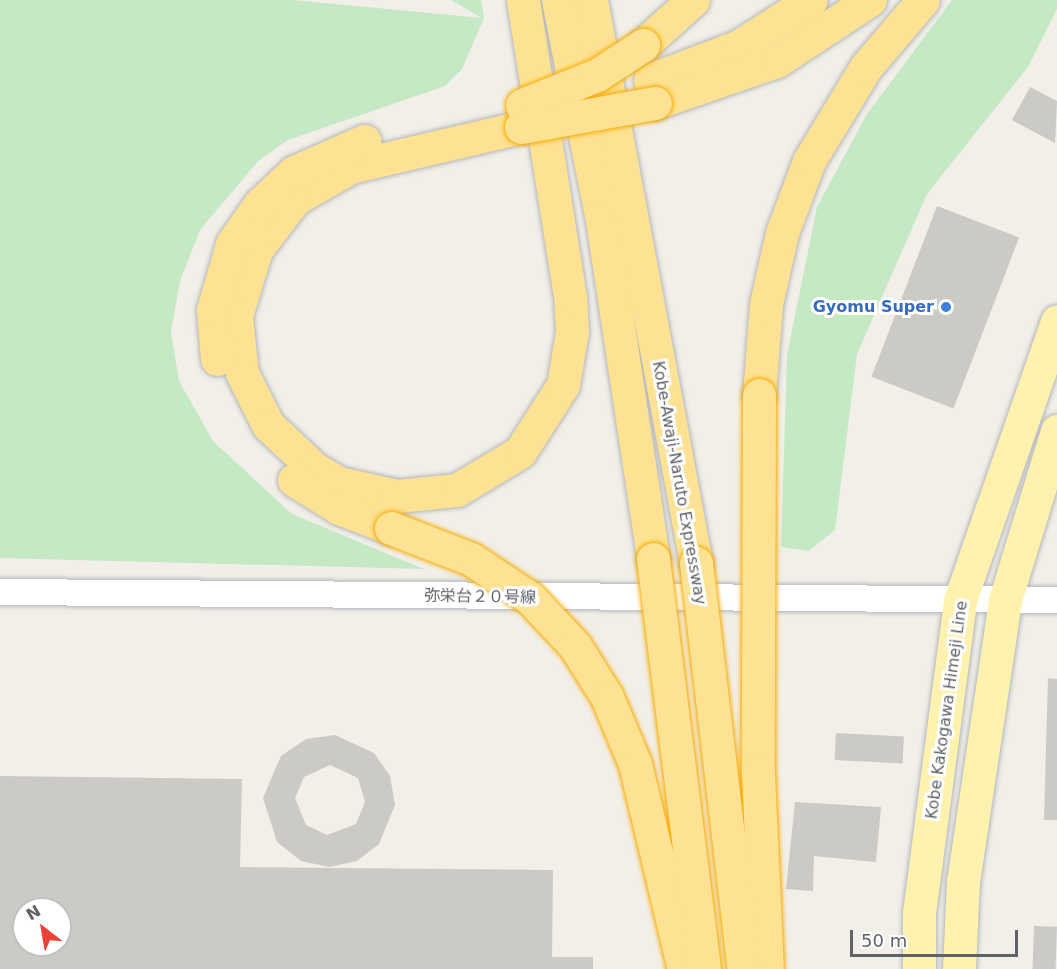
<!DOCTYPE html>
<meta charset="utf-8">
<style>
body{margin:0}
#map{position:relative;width:1057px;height:969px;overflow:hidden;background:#f1efe8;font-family:"DejaVu Sans","Noto Sans JP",sans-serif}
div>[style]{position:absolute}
.green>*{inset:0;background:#c5e8c5}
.building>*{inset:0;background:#cccac5;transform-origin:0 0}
.roads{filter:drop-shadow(0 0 2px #b5b8bc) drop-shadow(0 0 2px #b5b8bc)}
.minor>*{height:26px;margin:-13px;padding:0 13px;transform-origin:13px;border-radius:13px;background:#fff}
.major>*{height:33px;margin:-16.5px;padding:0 16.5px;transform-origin:16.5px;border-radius:16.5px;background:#fff2af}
.highway>*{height:33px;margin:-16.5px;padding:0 16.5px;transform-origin:16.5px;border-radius:16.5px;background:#fde293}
.bridges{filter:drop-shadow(0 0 2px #f9ab00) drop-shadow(0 0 2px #f9ab00)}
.highway-bridge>*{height:33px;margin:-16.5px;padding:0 16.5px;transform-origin:16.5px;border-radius:16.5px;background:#fde293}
.dots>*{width:16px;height:16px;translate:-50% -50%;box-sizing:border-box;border:3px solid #fff;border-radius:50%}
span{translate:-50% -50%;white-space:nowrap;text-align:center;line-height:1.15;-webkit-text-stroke:6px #fff;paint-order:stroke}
.shop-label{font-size:16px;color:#366cbe;font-weight:700}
.right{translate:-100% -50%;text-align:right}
.street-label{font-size:16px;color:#5f6368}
.north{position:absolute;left:12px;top:897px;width:60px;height:60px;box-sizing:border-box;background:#fff;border:2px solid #bfc1c3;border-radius:50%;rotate:329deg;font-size:16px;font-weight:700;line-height:24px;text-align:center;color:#5f6368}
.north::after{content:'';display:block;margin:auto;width:21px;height:27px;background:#ea4335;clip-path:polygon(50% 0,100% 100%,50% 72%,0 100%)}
.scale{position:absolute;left:850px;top:930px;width:168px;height:27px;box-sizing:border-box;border:3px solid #5f6368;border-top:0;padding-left:8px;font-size:18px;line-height:21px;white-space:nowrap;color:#5f6368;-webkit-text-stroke:4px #fff;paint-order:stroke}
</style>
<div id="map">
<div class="green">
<i style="clip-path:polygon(0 0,293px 0,482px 18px,451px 0,481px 0,484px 18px,462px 69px,445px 86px,288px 140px,258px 161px,200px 230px,180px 281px,171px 332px,179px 381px,213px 441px,292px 514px,424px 569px,0 558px)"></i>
<i style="clip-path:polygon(952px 0,1057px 0,1057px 9px,1028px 67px,927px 194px,857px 354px,835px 530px,809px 551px,781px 547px,787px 355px,817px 207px,867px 114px)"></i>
</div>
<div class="building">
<i style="clip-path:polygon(1030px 87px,1057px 101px,1055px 143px,1012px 120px)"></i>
<i style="left:937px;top:206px;width:88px;height:183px;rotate:21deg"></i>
<i style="clip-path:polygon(1048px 678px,1057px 679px,1057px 820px,1044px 820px)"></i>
<i style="left:836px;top:733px;width:68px;height:27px;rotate:3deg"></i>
<i style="clip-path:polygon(evenodd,335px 735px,374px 753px,390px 776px,395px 805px,379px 844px,357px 861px,329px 867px,301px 861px,277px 842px,263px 798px,281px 756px,306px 739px,335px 735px,330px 765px,358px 778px,365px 802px,356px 824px,327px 835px,306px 825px,295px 798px,304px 777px,330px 765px)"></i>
<i style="clip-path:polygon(evenodd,0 776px,242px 779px,240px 867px,553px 870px,552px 957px,593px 957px,593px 969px,0 969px,0 776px,24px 909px,60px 909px,60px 945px,24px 945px,24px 909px)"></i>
<i style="clip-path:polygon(795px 802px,881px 807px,876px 862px,814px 856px,813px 891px,786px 889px)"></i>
<i style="left:1034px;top:926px;width:23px;height:43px;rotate:2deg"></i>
</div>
<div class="roads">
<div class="minor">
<i style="left:0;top:592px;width:1057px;rotate:0.43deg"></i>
</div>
<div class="major">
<i style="left:919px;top:969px;width:56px;rotate:-90deg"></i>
<i style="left:919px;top:913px;width:316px;rotate:-82.5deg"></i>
<i style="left:960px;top:600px;width:295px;rotate:-70.8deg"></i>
<i style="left:959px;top:969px;width:87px;rotate:-87.4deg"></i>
<i style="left:963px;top:882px;width:285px;rotate:-81.5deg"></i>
<i style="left:1005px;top:600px;width:177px;rotate:-72.9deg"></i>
</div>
<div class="highway">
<i style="left:558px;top:0;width:224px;rotate:78.7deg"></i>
<i style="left:602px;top:220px;width:343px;rotate:81.4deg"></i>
<i style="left:591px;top:0;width:573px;rotate:79.44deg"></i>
<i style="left:643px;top:45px;width:67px;rotate:-42deg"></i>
<i style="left:650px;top:80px;width:95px;rotate:-20.9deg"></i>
<i style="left:739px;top:46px;width:85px;rotate:-32.6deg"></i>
<i style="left:655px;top:103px;width:129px;rotate:-19deg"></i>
<i style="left:777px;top:61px;width:111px;rotate:-33.3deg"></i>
<i style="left:521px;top:127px;width:175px;rotate:166.8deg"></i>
<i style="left:351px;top:167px;width:64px;rotate:150.3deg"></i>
<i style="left:295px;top:199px;width:64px;rotate:127.4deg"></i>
<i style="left:256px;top:250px;width:69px;rotate:106.9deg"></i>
<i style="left:236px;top:316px;width:57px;rotate:84deg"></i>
<i style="left:242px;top:373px;width:58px;rotate:63.4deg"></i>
<i style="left:268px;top:425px;width:64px;rotate:43.1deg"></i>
<i style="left:315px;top:469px;width:28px;rotate:30deg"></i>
<i style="left:339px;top:483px;width:59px;rotate:12.6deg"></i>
<i style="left:397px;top:496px;width:60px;rotate:-5.7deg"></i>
<i style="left:457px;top:490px;width:74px;rotate:-31.1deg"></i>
<i style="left:520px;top:452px;width:80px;rotate:-57.3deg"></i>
<i style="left:563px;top:385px;width:54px;rotate:-80.4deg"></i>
<i style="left:572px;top:332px;width:35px;rotate:-93deg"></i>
<i style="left:570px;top:297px;width:301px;rotate:-99deg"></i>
<i style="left:217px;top:359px;width:49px;rotate:-94.7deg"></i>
<i style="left:213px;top:310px;width:69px;rotate:-73.9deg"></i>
<i style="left:232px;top:244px;width:47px;rotate:-55.3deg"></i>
<i style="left:259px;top:205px;width:48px;rotate:-43.3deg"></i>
<i style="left:294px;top:172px;width:77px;rotate:-23.9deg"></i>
<i style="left:759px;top:395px;width:91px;rotate:-85.6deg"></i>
<i style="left:766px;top:304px;width:73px;rotate:-77.3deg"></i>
<i style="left:782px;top:233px;width:77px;rotate:-69.4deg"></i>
<i style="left:809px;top:161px;width:110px;rotate:-58.8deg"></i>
<i style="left:866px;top:67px;width:88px;rotate:-49.6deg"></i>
<i style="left:294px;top:480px;width:53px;rotate:31.9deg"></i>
<i style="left:339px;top:508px;width:56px;rotate:21deg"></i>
</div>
</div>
<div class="bridges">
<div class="highway-bridge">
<i style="left:522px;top:105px;width:81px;rotate:-21.8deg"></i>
<i style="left:597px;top:75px;width:55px;rotate:-33.1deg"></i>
<i style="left:521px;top:127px;width:136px;rotate:-10.2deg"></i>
<i style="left:759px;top:395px;width:378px;rotate:90.2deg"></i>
<i style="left:758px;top:773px;width:196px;rotate:87.4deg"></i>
<i style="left:391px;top:528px;width:86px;rotate:21.2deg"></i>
<i style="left:471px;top:559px;width:71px;rotate:33.5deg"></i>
<i style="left:530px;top:598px;width:66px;rotate:46.8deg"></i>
<i style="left:575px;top:646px;width:60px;rotate:57.9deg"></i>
<i style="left:607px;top:697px;width:73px;rotate:67.3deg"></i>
<i style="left:635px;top:764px;width:211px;rotate:76.6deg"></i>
<i style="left:653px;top:559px;width:413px;rotate:82.9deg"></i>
<i style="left:696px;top:563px;width:409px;rotate:83.3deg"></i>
</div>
</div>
<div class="dots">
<i style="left:946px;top:307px;background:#3f7fe0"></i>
</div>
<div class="shop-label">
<span class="right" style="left:934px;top:307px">Gyomu Super</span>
</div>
<div class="street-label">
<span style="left:679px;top:483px;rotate:80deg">Kobe-Awaji-Naruto Expressway</span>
<span style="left:480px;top:597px;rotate:1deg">弥栄台２０号線</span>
<span style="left:947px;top:710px;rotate:-82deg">Kobe Kakogawa Himeji Line</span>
</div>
<div class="north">N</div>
<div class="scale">50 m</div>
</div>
